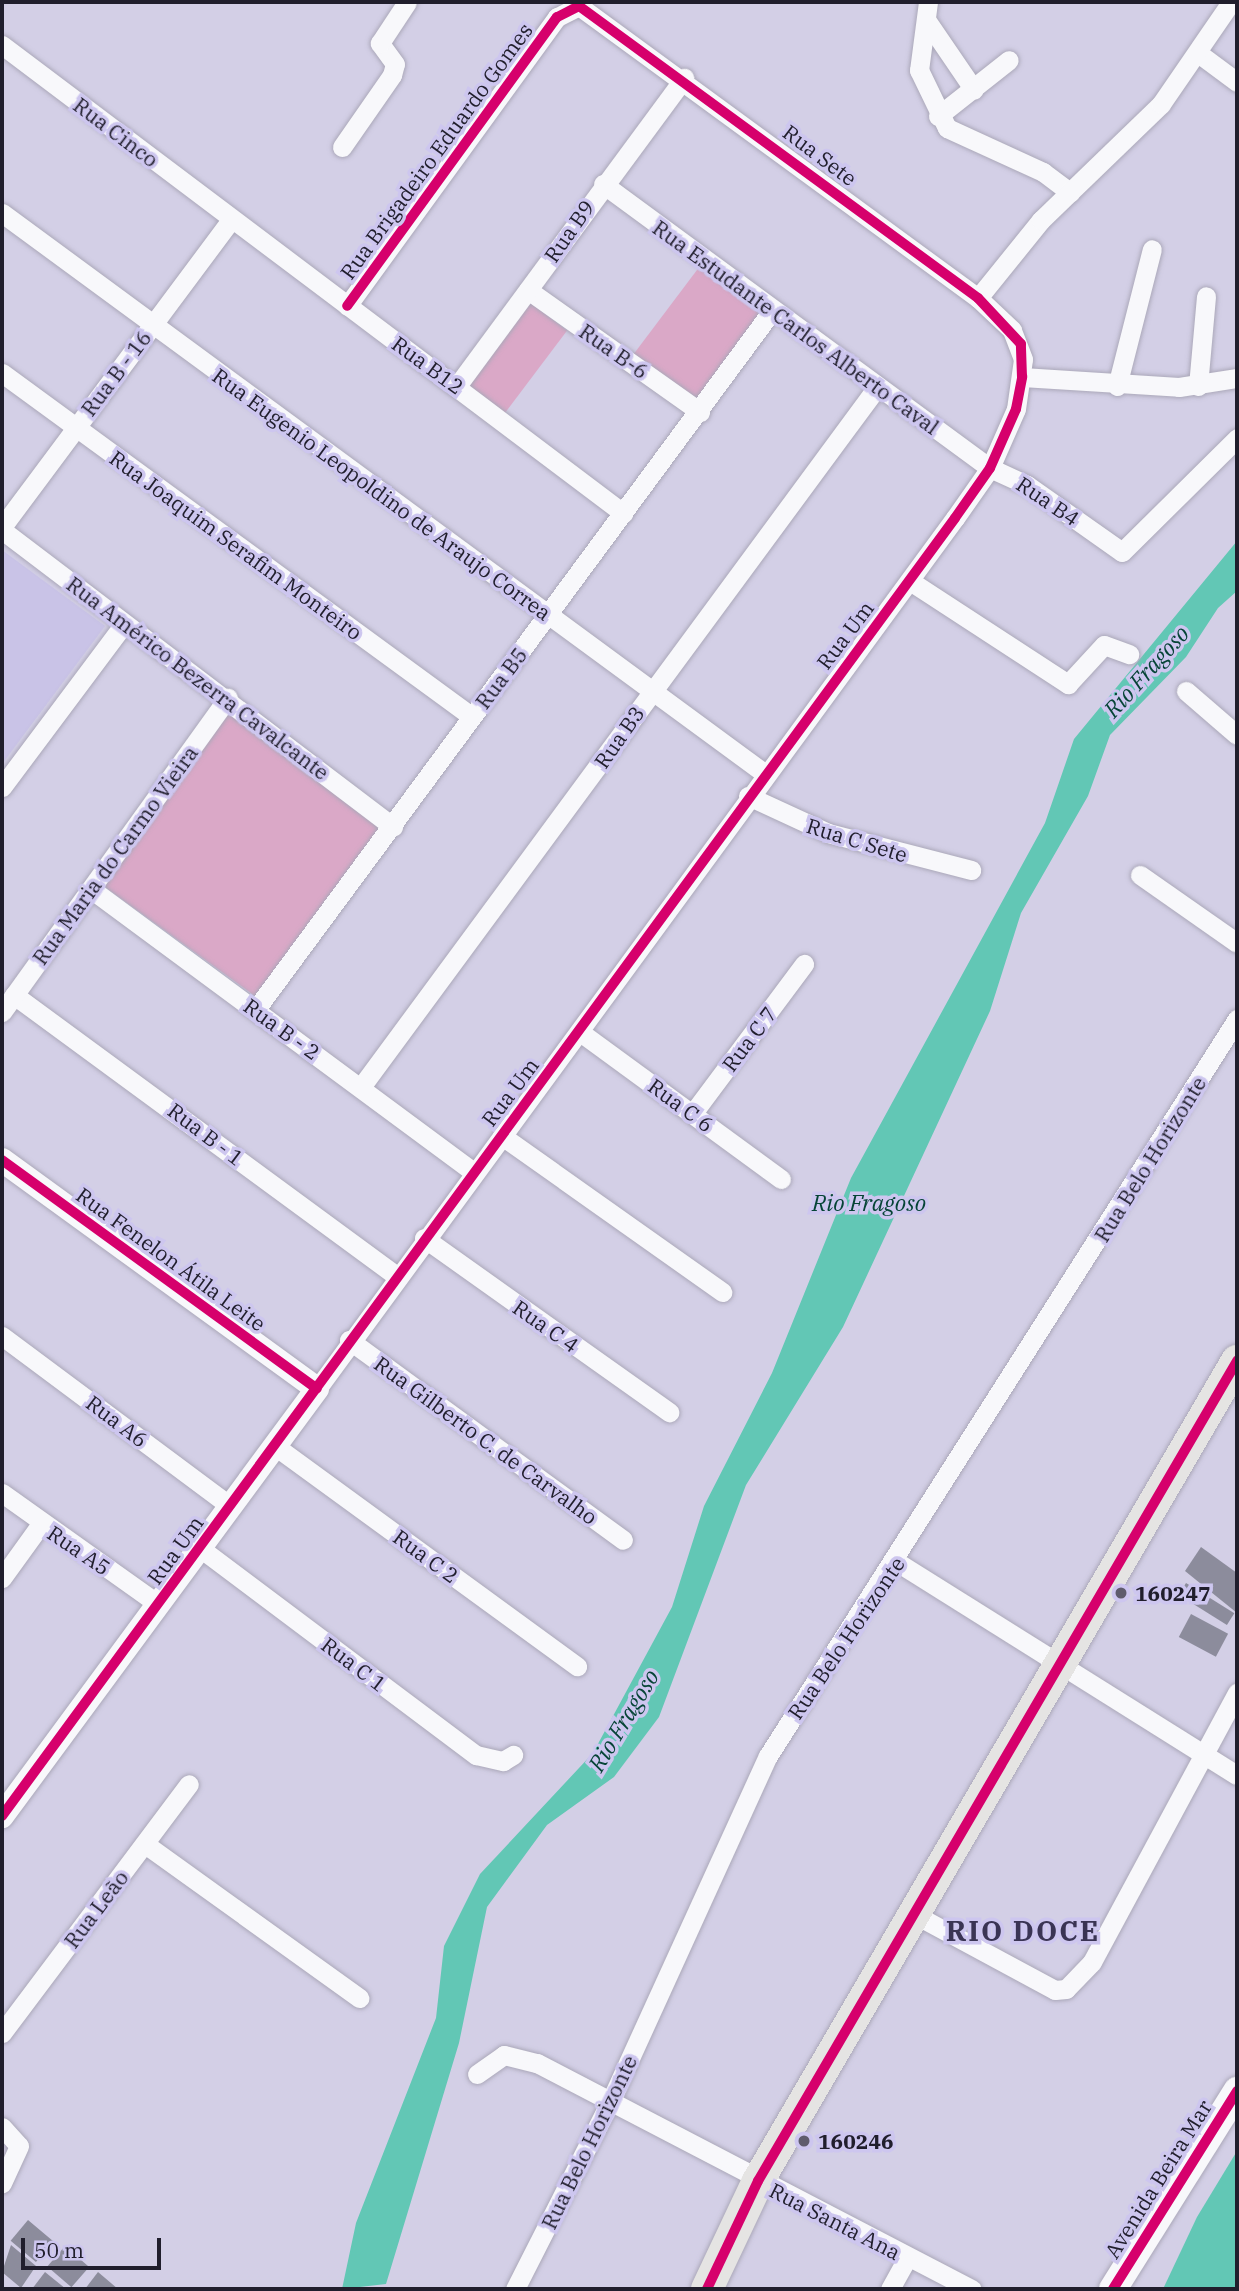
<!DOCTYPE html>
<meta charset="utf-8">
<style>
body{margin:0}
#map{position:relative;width:1239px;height:2291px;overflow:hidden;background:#d3cfe6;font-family:"IBM Plex Serif",serif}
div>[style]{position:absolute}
.built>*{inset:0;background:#c9c3e7}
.green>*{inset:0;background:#daa8c7;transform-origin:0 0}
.water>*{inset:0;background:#62c7b5}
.building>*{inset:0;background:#8c8c9c;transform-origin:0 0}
.roads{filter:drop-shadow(0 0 2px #aba8b9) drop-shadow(0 0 2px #aba8b9)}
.minor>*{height:19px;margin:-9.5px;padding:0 9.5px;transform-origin:9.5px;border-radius:9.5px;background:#f8f8fb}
.tertiary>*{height:24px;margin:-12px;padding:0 12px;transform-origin:12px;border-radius:12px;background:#f8f8fb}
.secondary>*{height:28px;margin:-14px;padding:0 14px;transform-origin:14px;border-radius:14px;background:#f8f8fb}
.primary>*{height:32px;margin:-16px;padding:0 16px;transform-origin:16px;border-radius:16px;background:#e5e4e3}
.cycleway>*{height:10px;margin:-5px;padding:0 5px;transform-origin:5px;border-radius:5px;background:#d6006c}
.dots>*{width:19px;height:19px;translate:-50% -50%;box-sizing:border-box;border:4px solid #cdc6ef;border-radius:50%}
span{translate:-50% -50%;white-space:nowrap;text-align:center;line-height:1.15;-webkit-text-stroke:7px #cdc6ef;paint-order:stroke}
.street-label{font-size:21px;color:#201e2c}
.poi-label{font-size:21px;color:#201e2c;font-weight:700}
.left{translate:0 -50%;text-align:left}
.water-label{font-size:23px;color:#064436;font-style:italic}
.district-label{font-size:28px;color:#3a3454;font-weight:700;letter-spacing:2px}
.frame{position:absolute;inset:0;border:4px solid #201e2c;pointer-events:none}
.scale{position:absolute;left:21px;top:2238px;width:140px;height:32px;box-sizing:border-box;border:4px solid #201e2c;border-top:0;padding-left:9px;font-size:21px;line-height:24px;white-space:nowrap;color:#201e2c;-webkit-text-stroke:5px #cdc6ef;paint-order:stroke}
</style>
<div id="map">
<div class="built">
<i style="clip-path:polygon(2px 550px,105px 626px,2px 764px)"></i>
</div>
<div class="green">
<i style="left:700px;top:266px;width:77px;height:112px;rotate:37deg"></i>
<i style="left:528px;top:301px;width:49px;height:106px;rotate:37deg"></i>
<i style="left:228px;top:707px;width:194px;height:218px;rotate:36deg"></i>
</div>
<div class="water">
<i style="clip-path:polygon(1237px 541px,1237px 591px,1218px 608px,1186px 657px,1110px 735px,1088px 796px,1021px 913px,990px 1011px,843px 1327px,746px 1485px,659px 1717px,614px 1777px,547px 1825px,487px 1907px,459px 2043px,386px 2284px,342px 2289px,356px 2223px,436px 2018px,444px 1946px,480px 1874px,593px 1753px,672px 1607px,704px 1506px,772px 1373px,851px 1178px,1045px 823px,1074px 739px)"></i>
<i style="clip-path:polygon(1237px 2151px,1237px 2289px,1163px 2289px,1197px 2217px)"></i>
</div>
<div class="building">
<i style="clip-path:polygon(1201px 1547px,1237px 1573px,1237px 1613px,1185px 1571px)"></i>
<i style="left:1186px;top:1583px;width:57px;height:14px;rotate:32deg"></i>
<i style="left:1191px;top:1614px;width:42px;height:26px;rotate:28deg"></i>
<i style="left:28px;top:2220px;width:33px;height:27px;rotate:40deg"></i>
<i style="clip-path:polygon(11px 2245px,36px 2266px,21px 2288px,2px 2272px)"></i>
<i style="left:65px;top:2246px;width:32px;height:27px;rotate:41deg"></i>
<i style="clip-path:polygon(45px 2272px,66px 2289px,32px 2289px)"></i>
<i style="clip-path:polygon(98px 2272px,118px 2289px,85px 2289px)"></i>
</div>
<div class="roads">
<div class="minor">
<i style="left:928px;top:2px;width:69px;rotate:97.5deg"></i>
<i style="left:919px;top:70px;width:64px;rotate:64.2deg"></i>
<i style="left:947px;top:128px;width:106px;rotate:24.6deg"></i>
<i style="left:1043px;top:172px;width:34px;rotate:37deg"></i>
<i style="left:927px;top:21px;width:83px;rotate:55.7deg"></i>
<i style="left:2px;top:45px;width:778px;rotate:37deg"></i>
<i style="left:1198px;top:53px;width:49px;rotate:36.6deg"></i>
<i style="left:938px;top:116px;width:90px;rotate:-38.3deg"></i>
<i style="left:342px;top:147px;width:88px;rotate:-55.2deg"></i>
<i style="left:392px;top:75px;width:11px;rotate:-75deg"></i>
<i style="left:395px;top:64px;width:26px;rotate:-126deg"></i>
<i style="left:380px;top:43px;width:49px;rotate:-56.6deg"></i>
<i style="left:603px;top:184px;width:480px;rotate:36.3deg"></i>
<i style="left:990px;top:468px;width:41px;rotate:24.7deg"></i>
<i style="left:1027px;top:485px;width:116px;rotate:35.2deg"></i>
<i style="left:1122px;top:552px;width:162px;rotate:-44.7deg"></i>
<i style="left:2px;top:213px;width:946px;rotate:36.31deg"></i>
<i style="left:528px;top:290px;width:211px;rotate:35.3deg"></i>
<i style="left:978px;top:298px;width:100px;rotate:-51.1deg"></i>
<i style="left:1041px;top:220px;width:167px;rotate:-44deg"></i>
<i style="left:1161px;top:104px;width:124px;rotate:-55.5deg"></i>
<i style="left:2px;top:373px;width:581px;rotate:36.18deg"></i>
<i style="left:1022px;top:377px;width:157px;rotate:3.6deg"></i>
<i style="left:1179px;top:387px;width:59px;rotate:-8.8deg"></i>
<i style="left:457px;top:386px;width:383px;rotate:-53.6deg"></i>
<i style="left:1117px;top:386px;width:141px;rotate:-75.7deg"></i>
<i style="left:1198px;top:386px;width:90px;rotate:-84.9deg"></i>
<i style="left:2px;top:527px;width:383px;rotate:-53.3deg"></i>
<i style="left:2px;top:530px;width:491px;rotate:37.2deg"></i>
<i style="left:910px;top:581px;width:189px;rotate:33.1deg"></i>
<i style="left:1068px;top:684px;width:53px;rotate:-47.3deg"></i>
<i style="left:1104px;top:645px;width:27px;rotate:20deg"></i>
<i style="left:1186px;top:691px;width:67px;rotate:40.8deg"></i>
<i style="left:2px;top:787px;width:204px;rotate:-53.2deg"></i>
<i style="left:748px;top:796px;width:88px;rotate:24.8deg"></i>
<i style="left:828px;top:833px;width:148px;rotate:14.5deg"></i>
<i style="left:1140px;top:875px;width:118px;rotate:35deg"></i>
<i style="left:91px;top:889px;width:474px;rotate:36.5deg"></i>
<i style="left:14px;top:995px;width:473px;rotate:36.3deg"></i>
<i style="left:256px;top:1009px;width:867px;rotate:-53.54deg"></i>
<i style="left:2px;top:1012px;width:387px;rotate:-54.3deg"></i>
<i style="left:580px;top:1032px;width:249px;rotate:36.2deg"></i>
<i style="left:361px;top:1087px;width:870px;rotate:-53.6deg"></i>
<i style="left:693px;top:1113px;width:186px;rotate:-53.3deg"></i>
<i style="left:502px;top:1136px;width:270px;rotate:35.3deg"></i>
<i style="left:424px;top:1238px;width:301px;rotate:35.4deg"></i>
<i style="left:2px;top:1336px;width:286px;rotate:36.7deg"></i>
<i style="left:349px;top:1340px;width:339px;rotate:36.1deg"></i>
<i style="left:317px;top:1389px;width:1080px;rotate:-53.78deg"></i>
<i style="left:955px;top:518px;width:61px;rotate:-55deg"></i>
<i style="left:990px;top:468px;width:64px;rotate:-66.2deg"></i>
<i style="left:1016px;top:409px;width:50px;rotate:-82deg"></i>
<i style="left:1023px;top:359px;width:31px;rotate:-111deg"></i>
<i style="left:1012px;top:330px;width:47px;rotate:-136.7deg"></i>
<i style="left:978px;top:298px;width:494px;rotate:-143.8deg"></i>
<i style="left:579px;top:6px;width:25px;rotate:153deg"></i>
<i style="left:557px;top:17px;width:357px;rotate:126deg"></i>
<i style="left:275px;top:1446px;width:374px;rotate:36.1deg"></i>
<i style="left:2px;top:1493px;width:191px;rotate:35.4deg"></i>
<i style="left:200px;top:1548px;width:345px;rotate:36.9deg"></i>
<i style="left:476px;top:1755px;width:28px;rotate:13deg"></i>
<i style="left:503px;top:1761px;width:12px;rotate:-31deg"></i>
<i style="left:897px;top:1562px;width:401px;rotate:32.1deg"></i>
<i style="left:2px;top:1578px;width:67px;rotate:-54.2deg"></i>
<i style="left:145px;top:1844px;width:264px;rotate:35.7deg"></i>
<i style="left:912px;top:1913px;width:162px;rotate:28.3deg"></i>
<i style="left:1055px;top:1990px;width:11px;rotate:-5deg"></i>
<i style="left:1066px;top:1989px;width:37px;rotate:-46deg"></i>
<i style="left:1092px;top:1962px;width:306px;rotate:-61.7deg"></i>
<i style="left:2px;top:2033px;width:311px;rotate:-53.1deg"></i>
<i style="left:477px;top:2074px;width:33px;rotate:-35deg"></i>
<i style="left:504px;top:2055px;width:34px;rotate:14deg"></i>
<i style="left:537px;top:2063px;width:490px;rotate:27.5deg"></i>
<i style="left:2px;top:2127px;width:25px;rotate:48deg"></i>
<i style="left:19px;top:2146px;width:41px;rotate:114.7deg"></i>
<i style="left:515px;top:2289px;width:212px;rotate:-63.1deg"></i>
<i style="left:611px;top:2100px;width:378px;rotate:-65.5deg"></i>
<i style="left:768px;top:1756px;width:874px;rotate:-57.53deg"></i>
<i style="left:890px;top:2289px;width:35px;rotate:-61deg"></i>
</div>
<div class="tertiary">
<i style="left:2px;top:1160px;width:389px;rotate:36deg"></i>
<i style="left:317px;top:1389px;width:531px;rotate:126.42deg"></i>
</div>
<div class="secondary">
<i style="left:1113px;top:2289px;width:234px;rotate:-57.9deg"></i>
</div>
<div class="primary">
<i style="left:707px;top:2289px;width:119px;rotate:-64.7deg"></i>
<i style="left:758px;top:2181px;width:950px;rotate:-59.71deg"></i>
</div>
</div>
<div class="cycleway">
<i style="left:2px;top:1160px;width:389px;rotate:36deg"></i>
<i style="left:2px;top:1816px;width:1610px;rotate:-53.71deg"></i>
<i style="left:955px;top:518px;width:61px;rotate:-55deg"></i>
<i style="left:990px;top:468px;width:64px;rotate:-66.2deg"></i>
<i style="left:1016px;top:409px;width:33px;rotate:-79deg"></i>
<i style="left:1022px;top:377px;width:33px;rotate:-92deg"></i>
<i style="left:1021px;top:344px;width:63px;rotate:-133.1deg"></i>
<i style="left:978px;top:298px;width:494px;rotate:-143.8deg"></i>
<i style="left:579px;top:6px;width:25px;rotate:153deg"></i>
<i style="left:557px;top:17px;width:357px;rotate:126deg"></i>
<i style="left:707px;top:2289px;width:119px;rotate:-64.7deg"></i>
<i style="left:758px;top:2181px;width:950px;rotate:-59.71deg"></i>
<i style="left:1113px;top:2289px;width:234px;rotate:-57.9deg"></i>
</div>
<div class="dots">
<i style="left:1121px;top:1593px;background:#5f5c6d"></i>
<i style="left:804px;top:2141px;background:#5f5c6d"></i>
</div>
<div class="street-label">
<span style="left:116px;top:132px;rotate:37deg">Rua Cinco</span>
<span style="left:436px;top:151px;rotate:-54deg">Rua Brigadeiro Eduardo Gomes</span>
<span style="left:820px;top:155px;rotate:37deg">Rua Sete</span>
<span style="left:569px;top:231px;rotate:-55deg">Rua B9</span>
<span style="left:796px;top:327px;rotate:36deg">Rua Estudante Carlos Alberto Caval</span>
<span style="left:614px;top:351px;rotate:35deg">Rua B-6</span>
<span style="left:428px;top:365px;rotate:36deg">Rua B12</span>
<span style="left:116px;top:373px;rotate:-53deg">Rua B - 16</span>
<span style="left:382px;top:494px;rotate:36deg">Rua Eugenio Leopoldino de Araujo Correa</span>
<span style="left:1048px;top:501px;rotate:34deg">Rua B4</span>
<span style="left:236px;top:545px;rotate:36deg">Rua Joaquim Serafim Monteiro</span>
<span style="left:845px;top:635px;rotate:-53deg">Rua Um</span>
<span style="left:198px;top:678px;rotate:37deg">Rua Américo Bezerra Cavalcante</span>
<span style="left:501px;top:678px;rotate:-53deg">Rua B5</span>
<span style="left:619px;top:737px;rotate:-55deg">Rua B3</span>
<span style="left:857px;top:840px;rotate:17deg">Rua C Sete</span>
<span style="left:115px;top:855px;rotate:-54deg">Rua Maria do Carmo Vieira</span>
<span style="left:282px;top:1029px;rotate:36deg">Rua B - 2</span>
<span style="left:749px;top:1039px;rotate:-53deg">Rua C 7</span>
<span style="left:510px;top:1092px;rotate:-53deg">Rua Um</span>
<span style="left:681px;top:1105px;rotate:36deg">Rua C 6</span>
<span style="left:206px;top:1134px;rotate:37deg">Rua B - 1</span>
<span style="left:1150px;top:1159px;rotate:-58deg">Rua Belo Horizonte</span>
<span style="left:171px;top:1259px;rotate:36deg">Rua Fenelon Átila Leite</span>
<span style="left:546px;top:1326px;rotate:35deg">Rua C 4</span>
<span style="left:117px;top:1421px;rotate:37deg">Rua A6</span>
<span style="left:486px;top:1440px;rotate:36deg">Rua Gilberto C. de Carvalho</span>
<span style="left:79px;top:1550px;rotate:34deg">Rua A5</span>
<span style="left:175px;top:1550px;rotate:-54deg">Rua Um</span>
<span style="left:426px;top:1556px;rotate:36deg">Rua C 2</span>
<span style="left:846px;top:1638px;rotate:-56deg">Rua Belo Horizonte</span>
<span style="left:354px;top:1664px;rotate:37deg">Rua C 1</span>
<span style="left:96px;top:1909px;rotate:-53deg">Rua Leão</span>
<span style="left:589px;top:2142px;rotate:-64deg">Rua Belo Horizonte</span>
<span style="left:1158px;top:2179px;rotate:-58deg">Avenida Beira Mar</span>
<span style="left:835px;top:2221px;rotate:27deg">Rua Santa Ana</span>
</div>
<div class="poi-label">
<span class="left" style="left:1135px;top:1593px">160247</span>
<span class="left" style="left:818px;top:2141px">160246</span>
</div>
<div class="water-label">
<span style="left:1146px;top:671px;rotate:-48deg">Rio Fragoso</span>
<span style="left:869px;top:1202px">Rio Fragoso</span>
<span style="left:623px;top:1720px;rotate:-59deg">Rio Fragoso</span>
</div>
<div class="district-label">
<span style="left:1023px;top:1931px">RIO DOCE</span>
</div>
<div class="frame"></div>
<div class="scale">50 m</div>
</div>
